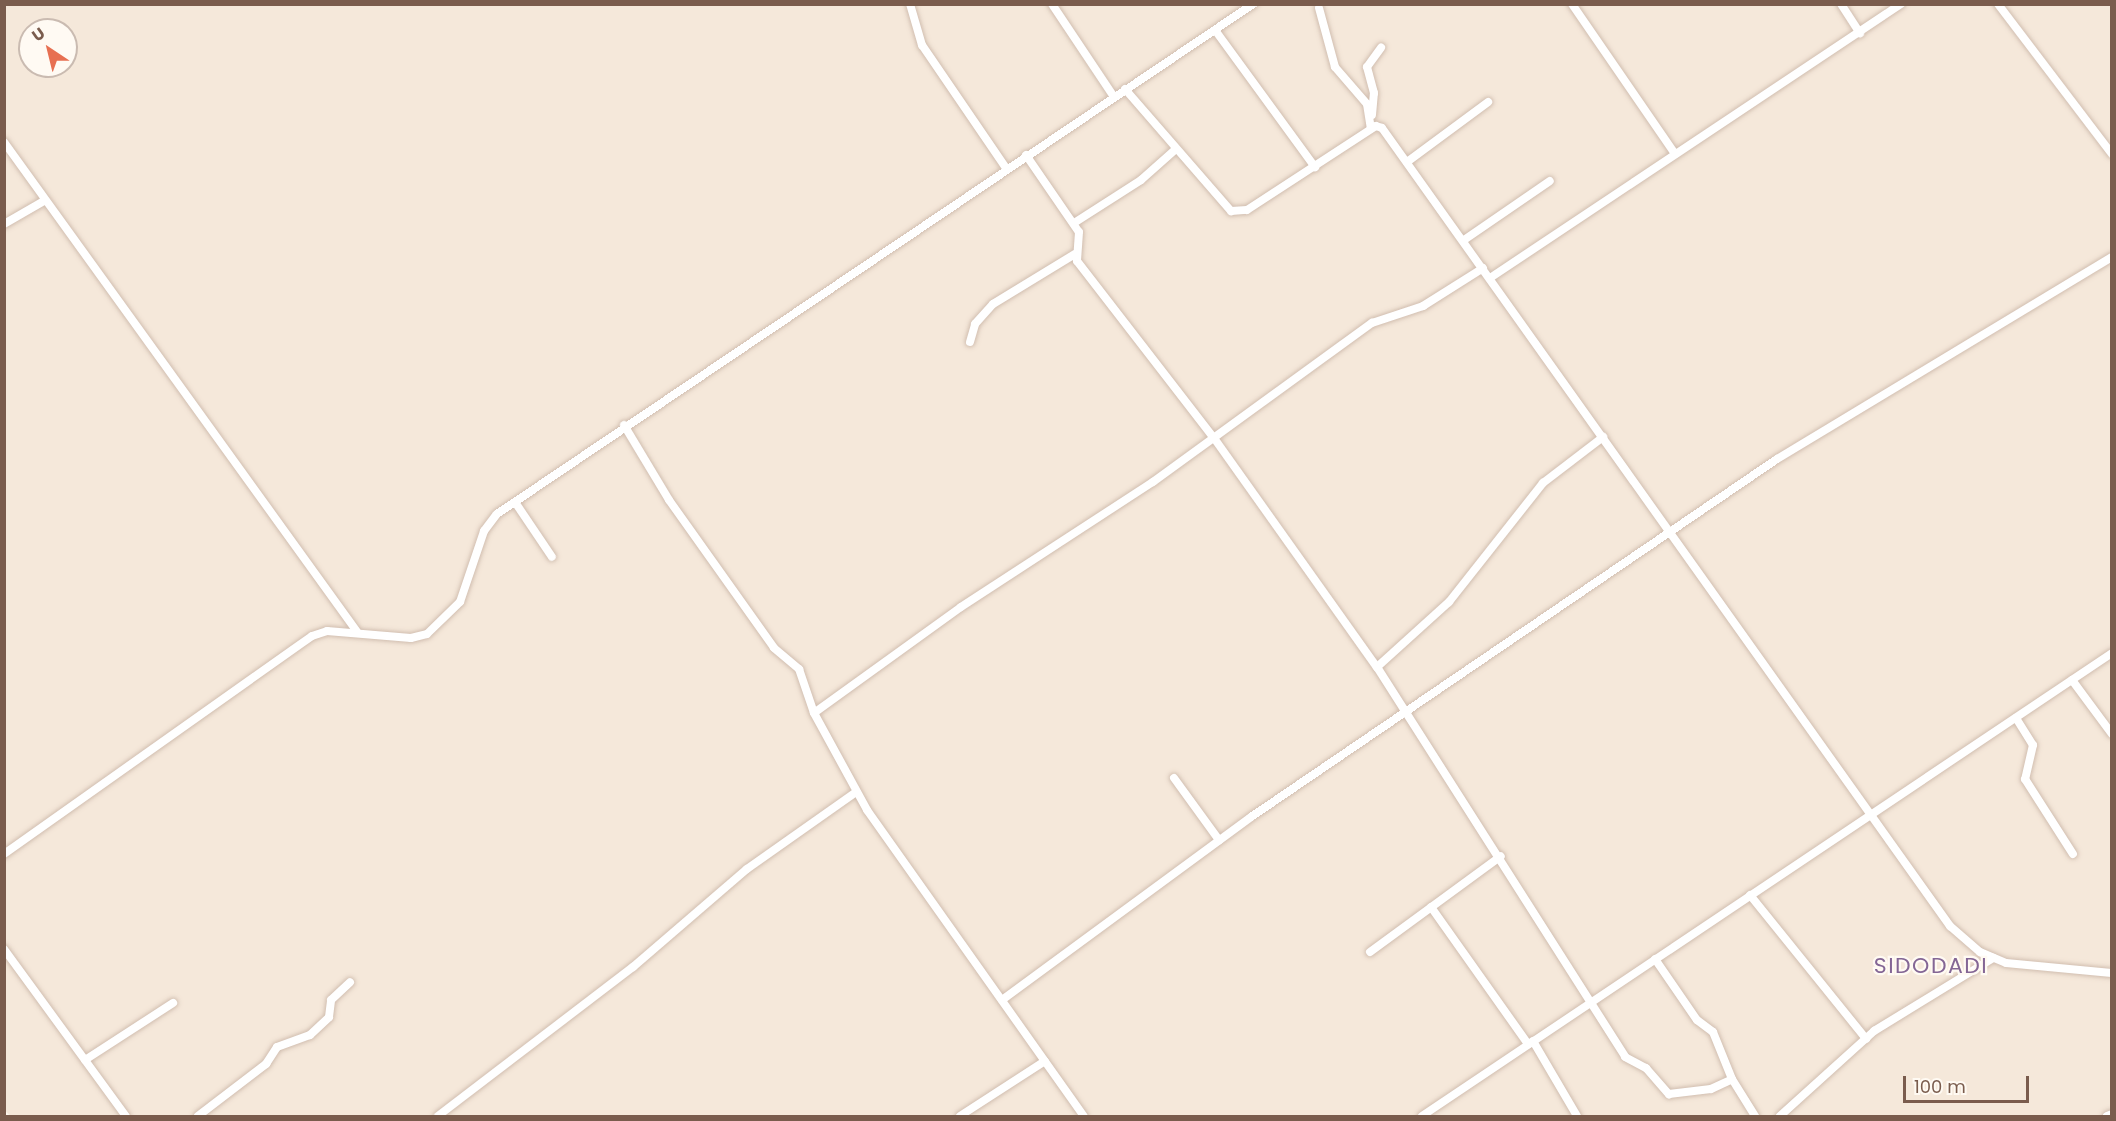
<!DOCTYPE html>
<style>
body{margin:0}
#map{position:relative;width:2116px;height:1121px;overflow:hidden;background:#fdf6ec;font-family:Poppins,sans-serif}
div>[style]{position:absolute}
.residential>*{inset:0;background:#f5e8da}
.roads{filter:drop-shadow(0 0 2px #d1beb0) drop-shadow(0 0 2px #d1beb0)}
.street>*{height:8px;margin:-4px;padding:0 4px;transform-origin:4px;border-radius:4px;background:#fff}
span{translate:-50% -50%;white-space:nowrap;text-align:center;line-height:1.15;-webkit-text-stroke:4.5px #fffaf3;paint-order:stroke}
.quarter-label{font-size:22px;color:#846695;letter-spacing:1.5px}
.frame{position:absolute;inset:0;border:6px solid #7a5c4d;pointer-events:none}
.north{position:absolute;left:18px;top:18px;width:60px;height:60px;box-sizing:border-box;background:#fffaf3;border:2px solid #cabbb1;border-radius:50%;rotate:325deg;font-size:16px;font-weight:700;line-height:24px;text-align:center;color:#7a5c4d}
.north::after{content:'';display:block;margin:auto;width:21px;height:27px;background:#e76f51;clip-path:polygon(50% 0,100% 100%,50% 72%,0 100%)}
.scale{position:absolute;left:1903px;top:1076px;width:126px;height:27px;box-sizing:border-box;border:3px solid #7a5c4d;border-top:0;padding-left:8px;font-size:18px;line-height:21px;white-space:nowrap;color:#7a5c4d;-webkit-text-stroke:4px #fffaf3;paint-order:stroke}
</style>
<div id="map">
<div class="residential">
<i style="clip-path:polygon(evenodd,4px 5px,2111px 5px,2111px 1116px,10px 1116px,4px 1109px,4px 5px,30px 30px,66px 30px,66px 66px,30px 66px,30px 30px)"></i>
</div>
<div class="roads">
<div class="street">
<i style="left:910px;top:4px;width:43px;rotate:73.7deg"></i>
<i style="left:922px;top:45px;width:149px;rotate:55.7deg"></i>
<i style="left:1052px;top:4px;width:112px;rotate:56.3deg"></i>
<i style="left:1572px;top:4px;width:182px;rotate:55.5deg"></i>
<i style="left:1841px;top:4px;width:35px;rotate:57deg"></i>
<i style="left:1998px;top:4px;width:188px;rotate:52.8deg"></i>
<i style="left:1319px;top:8px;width:61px;rotate:74.8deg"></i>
<i style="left:1335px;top:67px;width:49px;rotate:49.1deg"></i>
<i style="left:1367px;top:104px;width:25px;rotate:81deg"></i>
<i style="left:1215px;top:30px;width:170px;rotate:53.9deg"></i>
<i style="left:1125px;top:89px;width:162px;rotate:49deg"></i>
<i style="left:1231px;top:211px;width:16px;rotate:-4deg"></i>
<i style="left:1247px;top:210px;width:154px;rotate:-33.1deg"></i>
<i style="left:1376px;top:126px;width:6px;rotate:18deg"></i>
<i style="left:1382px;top:128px;width:980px;rotate:54.56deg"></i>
<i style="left:1950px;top:926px;width:40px;rotate:41deg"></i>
<i style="left:1980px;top:952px;width:28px;rotate:23deg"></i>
<i style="left:2006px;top:963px;width:106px;rotate:5.4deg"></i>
<i style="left:1372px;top:115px;width:22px;rotate:-85deg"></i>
<i style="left:1374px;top:93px;width:27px;rotate:-105deg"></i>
<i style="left:1367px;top:67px;width:24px;rotate:-54deg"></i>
<i style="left:4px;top:142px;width:605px;rotate:54.21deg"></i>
<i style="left:1026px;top:155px;width:93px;rotate:55.5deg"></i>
<i style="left:1079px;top:232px;width:29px;rotate:94deg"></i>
<i style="left:1077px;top:261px;width:224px;rotate:52.3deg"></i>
<i style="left:1214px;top:438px;width:281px;rotate:54.6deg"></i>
<i style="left:1377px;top:667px;width:462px;rotate:57.5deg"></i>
<i style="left:1625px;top:1057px;width:24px;rotate:28deg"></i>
<i style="left:1646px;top:1068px;width:35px;rotate:49deg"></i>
<i style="left:1669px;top:1094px;width:42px;rotate:-6.8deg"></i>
<i style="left:1711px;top:1089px;width:23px;rotate:-25deg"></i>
<i style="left:1407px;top:162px;width:101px;rotate:-36.5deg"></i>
<i style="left:1074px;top:223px;width:80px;rotate:-32.7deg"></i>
<i style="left:1141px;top:180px;width:47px;rotate:-41.5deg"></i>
<i style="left:4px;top:224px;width:46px;rotate:-29.9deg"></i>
<i style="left:1464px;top:240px;width:104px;rotate:-34.5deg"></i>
<i style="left:1490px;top:278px;width:494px;rotate:-33.7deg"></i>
<i style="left:970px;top:342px;width:19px;rotate:-74deg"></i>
<i style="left:975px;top:324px;width:27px;rotate:-48deg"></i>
<i style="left:993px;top:304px;width:96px;rotate:-31.4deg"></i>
<i style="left:624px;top:425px;width:87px;rotate:59deg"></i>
<i style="left:669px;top:500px;width:181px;rotate:54.6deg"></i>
<i style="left:774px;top:648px;width:33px;rotate:40deg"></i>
<i style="left:799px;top:669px;width:46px;rotate:71.2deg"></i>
<i style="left:814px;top:713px;width:111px;rotate:61.3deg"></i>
<i style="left:867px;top:810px;width:375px;rotate:54.7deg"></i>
<i style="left:515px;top:502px;width:66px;rotate:56.1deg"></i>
<i style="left:1377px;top:667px;width:97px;rotate:-42.1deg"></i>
<i style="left:1449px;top:602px;width:152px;rotate:-51.7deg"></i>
<i style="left:1543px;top:483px;width:76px;rotate:-37.5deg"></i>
<i style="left:2072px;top:680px;width:67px;rotate:53.5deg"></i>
<i style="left:814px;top:713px;width:181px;rotate:-35.8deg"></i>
<i style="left:961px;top:607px;width:229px;rotate:-33.1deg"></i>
<i style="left:1153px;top:482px;width:271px;rotate:-36deg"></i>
<i style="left:1372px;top:323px;width:54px;rotate:-18.4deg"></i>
<i style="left:1423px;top:306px;width:71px;rotate:-32.3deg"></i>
<i style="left:2016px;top:718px;width:32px;rotate:58deg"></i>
<i style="left:2033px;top:745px;width:35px;rotate:103deg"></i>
<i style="left:2025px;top:779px;width:89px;rotate:57.4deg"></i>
<i style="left:1174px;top:778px;width:77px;rotate:54deg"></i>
<i style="left:4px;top:854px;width:377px;rotate:-35.3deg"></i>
<i style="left:312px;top:636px;width:16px;rotate:-18deg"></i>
<i style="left:327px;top:631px;width:84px;rotate:4.8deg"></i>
<i style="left:411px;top:638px;width:16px;rotate:-14deg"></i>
<i style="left:427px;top:634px;width:46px;rotate:-44.1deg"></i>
<i style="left:460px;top:602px;width:75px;rotate:-71.3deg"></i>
<i style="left:484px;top:531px;width:21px;rotate:-53deg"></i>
<i style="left:497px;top:514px;width:912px;rotate:-34deg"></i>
<i style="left:1750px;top:895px;width:185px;rotate:51.1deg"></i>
<i style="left:1431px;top:907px;width:168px;rotate:54.7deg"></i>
<i style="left:4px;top:949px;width:207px;rotate:53.9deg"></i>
<i style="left:1370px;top:952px;width:162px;rotate:-36.2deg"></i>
<i style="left:1655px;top:959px;width:74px;rotate:55.5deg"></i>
<i style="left:1697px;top:1020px;width:20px;rotate:37deg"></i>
<i style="left:1713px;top:1032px;width:51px;rotate:68deg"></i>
<i style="left:1732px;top:1079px;width:44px;rotate:58.1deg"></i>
<i style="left:1002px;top:1000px;width:309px;rotate:-36.3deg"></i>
<i style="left:1251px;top:817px;width:636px;rotate:-34.24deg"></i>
<i style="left:1777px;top:459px;width:391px;rotate:-31.1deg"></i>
<i style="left:1533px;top:1041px;width:87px;rotate:59.6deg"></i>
<i style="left:85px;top:1060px;width:105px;rotate:-32.9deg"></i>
<i style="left:198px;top:1116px;width:86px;rotate:-37.4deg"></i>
<i style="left:266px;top:1064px;width:20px;rotate:-57deg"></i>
<i style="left:277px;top:1047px;width:35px;rotate:-20deg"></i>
<i style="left:310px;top:1035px;width:26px;rotate:-43deg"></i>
<i style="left:329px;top:1017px;width:17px;rotate:-83deg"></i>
<i style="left:331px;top:1000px;width:26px;rotate:-43deg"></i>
<i style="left:438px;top:1116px;width:245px;rotate:-37.4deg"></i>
<i style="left:633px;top:967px;width:150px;rotate:-40.7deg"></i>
<i style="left:747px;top:869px;width:133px;rotate:-35.2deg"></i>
<i style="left:960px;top:1116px;width:101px;rotate:-32.9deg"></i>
<i style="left:1422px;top:1116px;width:831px;rotate:-33.86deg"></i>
<i style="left:1780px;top:1116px;width:127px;rotate:-42.1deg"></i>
<i style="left:1874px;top:1031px;width:140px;rotate:-31.5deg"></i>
<i style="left:2107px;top:1116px;width:5px;rotate:-22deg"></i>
</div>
</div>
<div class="quarter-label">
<span style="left:1931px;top:966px">SIDODADI</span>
</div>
<div class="frame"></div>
<div class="north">U</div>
<div class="scale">100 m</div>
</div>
